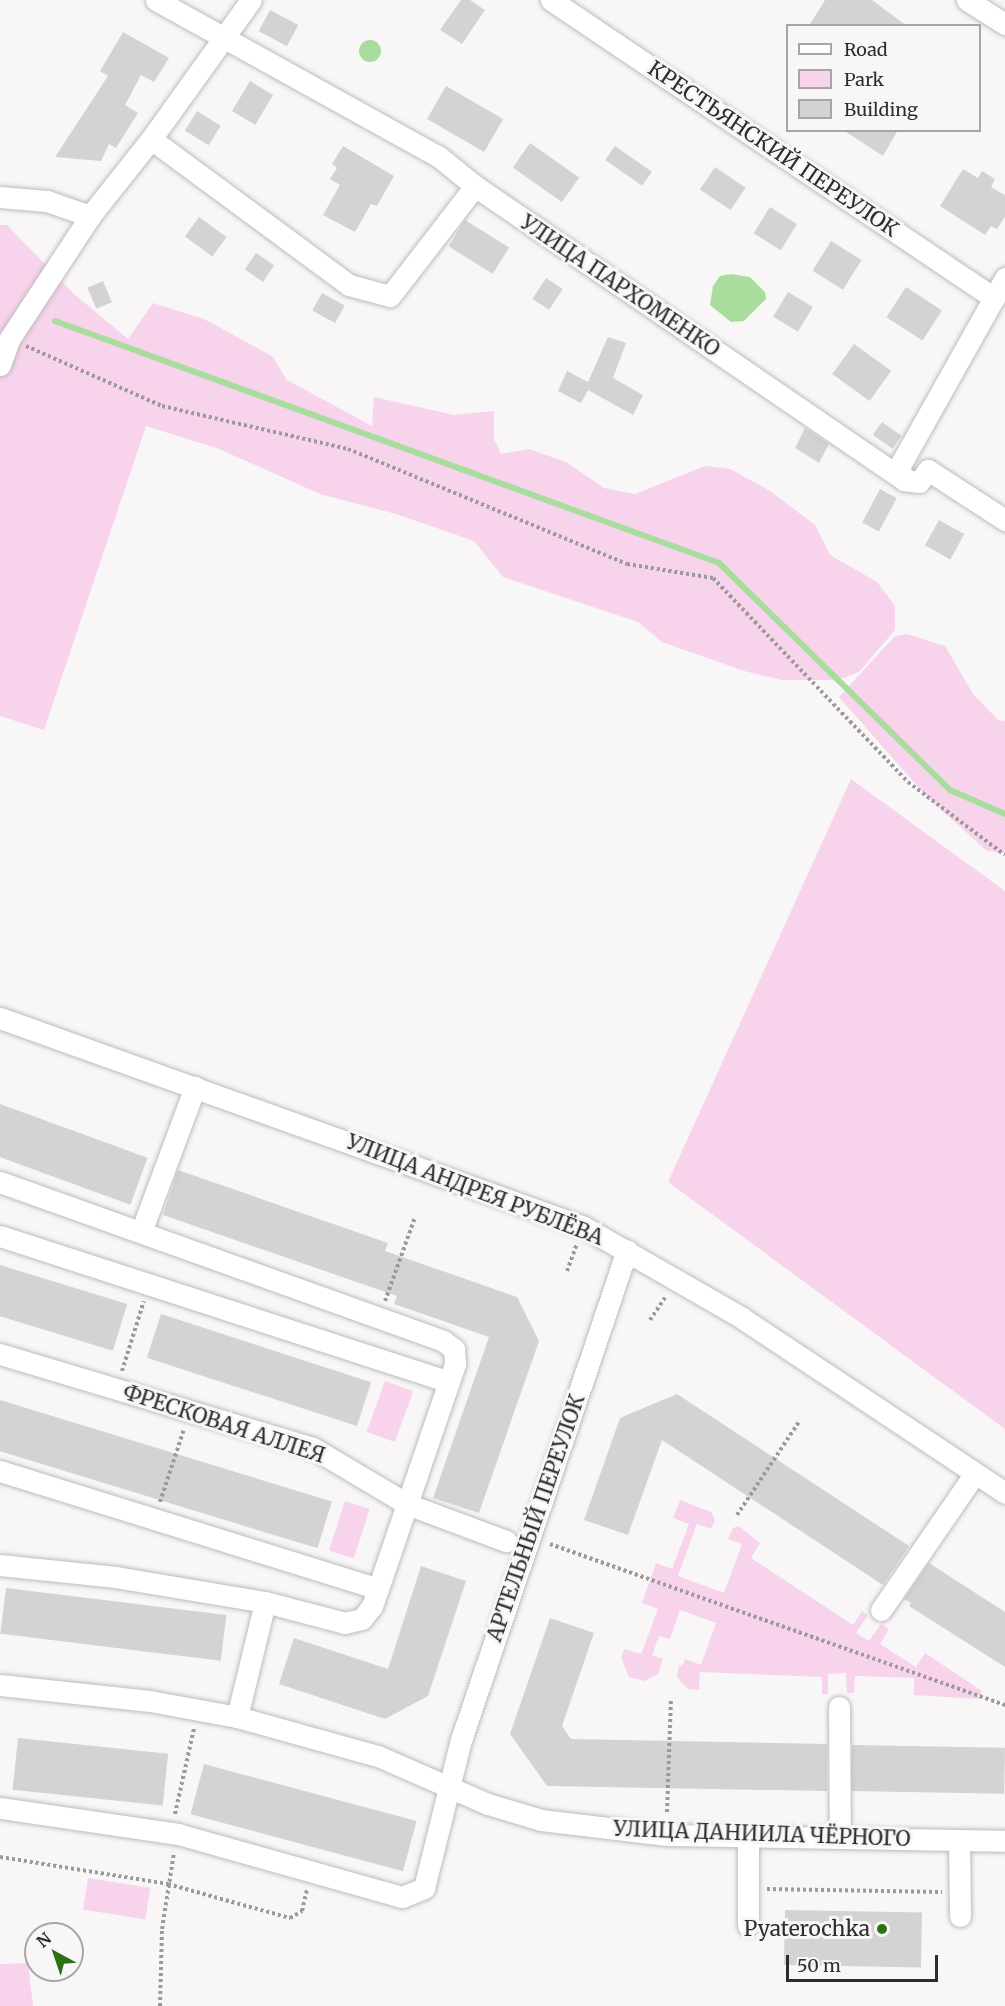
<!DOCTYPE html>
<meta charset="utf-8">
<style>
body{margin:0}
#map{position:relative;width:1005px;height:2006px;overflow:hidden;background:#f9f6f8;font-family:Merriweather,serif}
div>[style]{position:absolute}
.green>*{inset:0;background:#f8d3ec;transform-origin:0 0}
.water>*{inset:0;background:#a9dd9d}
.round{border-radius:50%}
.stream>*{height:6px;margin:-3px;padding:0 3px;transform-origin:3px;border-radius:3px;background:#a9dd9d}
.building>*{inset:0;background:#d5d2d4;transform-origin:0 0}
.path>*{height:4px;margin-top:-2px;transform-origin:0;background:repeating-linear-gradient(90deg,#9b999a 0 3px,transparent 0 6px)}
.roads{filter:drop-shadow(0 0 2px #bebbbd) drop-shadow(0 0 2px #bebbbd)}
.minor>*{height:21px;margin:-10.5px;padding:0 10.5px;transform-origin:10.5px;border-radius:10.5px;background:#fff}
.dots>*{width:16px;height:16px;translate:-50% -50%;box-sizing:border-box;border:3px solid #f9f6f8;border-radius:50%}
span{translate:-50% -50%;white-space:nowrap;text-align:center;line-height:1.15;-webkit-text-stroke:6px #f9f6f8;paint-order:stroke}
.street-label{font-size:21px;color:#2e2c2d}
.poi-label{font-size:21px;color:#2e2c2d}
.right{translate:-100% -50%;text-align:right}
.legend{position:absolute;left:786px;top:24px;width:195px;height:108px;box-sizing:border-box;background:#f9f6f8;border:2px solid #a8a5a7;margin:0;padding:8px 10px;list-style:none;font-size:18px;color:#2e2c2d}
.legend li{display:flex;align-items:center;gap:12px;height:30px}
.legend b{width:30px;border:2px solid #a8a5a7}
.north{position:absolute;left:24px;top:1922px;width:60px;height:60px;box-sizing:border-box;background:#f9f6f8;border:2px solid #a8a5a7;border-radius:50%;rotate:320deg;font-size:16px;font-weight:700;line-height:24px;text-align:center;color:#2e2c2d}
.north::after{content:'';display:block;margin:auto;width:21px;height:27px;background:#2b7315;clip-path:polygon(50% 0,100% 100%,50% 72%,0 100%)}
.scale{position:absolute;left:786px;top:1955px;width:152px;height:27px;box-sizing:border-box;border:3px solid #2e2c2d;border-top:0;padding-left:8px;font-size:18px;line-height:21px;white-space:nowrap;color:#2e2c2d;-webkit-text-stroke:4px #f9f6f8;paint-order:stroke}
</style>
<div id="map">
<div class="green">
<i style="clip-path:polygon(0 225px,7px 225px,73px 293px,128px 339px,153px 303px,204px 319px,272px 356px,287px 380px,372px 426px,374px 397px,454px 415px,494px 411px,494px 439px,501px 454px,529px 449px,566px 462px,604px 488px,635px 494px,705px 466px,730px 469px,770px 491px,815px 525px,830px 555px,877px 582px,895px 606px,895px 630px,859px 672px,838px 680px,782px 680px,744px 671px,662px 642px,638px 622px,503px 577px,474px 541px,396px 514px,320px 494px,219px 449px,146px 426px,44px 730px,0 716px)"></i>
<i style="clip-path:polygon(907px 634px,945px 646px,973px 694px,998px 720px,1005px 721px,1005px 853px,987px 851px,926px 796px,839px 697px,895px 636px)"></i>
<i style="clip-path:polygon(851px 779px,1005px 891px,1005px 1429px,668px 1182px)"></i>
<i style="left:385px;top:1381px;width:30px;height:54px;rotate:20deg"></i>
<i style="clip-path:polygon(680px 1500px,711px 1512px,715px 1520px,711px 1529px,697px 1524px,678px 1576px,724px 1593px,742px 1544px,728px 1539px,733px 1528px,739px 1526px,760px 1543px,751px 1558px,853px 1625px,862px 1611px,868px 1615px,856px 1633px,869px 1641px,881px 1624px,889px 1629px,880px 1644px,916px 1667px,925px 1653px,982px 1691px,979px 1699px,914px 1695px,914px 1678px,855px 1676px,854px 1693px,847px 1693px,846px 1673px,828px 1674px,828px 1694px,822px 1694px,822px 1677px,700px 1672px,699px 1690px,688px 1689px,677px 1677px,679px 1665px,682px 1666px,685px 1659px,701px 1665px,716px 1623px,680px 1610px,670px 1639px,659px 1636px,652px 1655px,663px 1659px,658px 1674px,644px 1681px,629px 1677px,621px 1657px,625px 1649px,641px 1654px,658px 1609px,642px 1603px,656px 1563px,672px 1569px,689px 1524px,673px 1518px)"></i>
<i style="left:345px;top:1501px;width:26px;height:52px;rotate:18deg"></i>
<i style="left:88px;top:1878px;width:63px;height:32px;rotate:9deg"></i>
<i style="clip-path:polygon(28px 1963px,33px 2006px,0 2006px,0 1964px)"></i>
</div>
<div class="water">
<i class="round" style="left:359px;top:40px;width:22px;height:22px"></i>
<i style="clip-path:polygon(731px 274px,750px 277px,765px 292px,766px 299px,744px 321px,731px 322px,710px 305px,713px 286px,720px 276px)"></i>
</div>
<div class="stream">
<i style="left:55px;top:321px;width:707px;rotate:20.02deg"></i>
<i style="left:719px;top:563px;width:324px;rotate:44.5deg"></i>
<i style="left:950px;top:790px;width:60px;rotate:23.6deg"></i>
</div>
<div class="building">
<i style="clip-path:polygon(461px 0,470px 0,485px 10px,462px 44px,440px 30px)"></i>
<i style="clip-path:polygon(825px 0,872px 0,907px 26px,809px 26px)"></i>
<i style="left:270px;top:10px;width:32px;height:24px;rotate:28deg"></i>
<i style="clip-path:polygon(123px 32px,169px 58px,154px 82px,141px 75px,125px 105px,138px 113px,116px 148px,109px 144px,101px 161px,55px 157px,108px 76px,100px 71px)"></i>
<i style="left:250px;top:81px;width:27px;height:35px;rotate:31deg"></i>
<i style="left:446px;top:86px;width:66px;height:38px;rotate:30deg"></i>
<i style="left:197px;top:111px;width:28px;height:23px;rotate:32deg"></i>
<i style="clip-path:polygon(843px 130px,898px 130px,883px 156px)"></i>
<i style="left:530px;top:143px;width:60px;height:30px;rotate:35deg"></i>
<i style="clip-path:polygon(343px 146px,394px 176px,377px 206px,371px 204px,355px 232px,323px 215px,340px 185px,330px 179px,337px 168px,332px 164px)"></i>
<i style="left:615px;top:146px;width:45px;height:17px;rotate:35deg"></i>
<i style="left:715px;top:167px;width:37px;height:27px;rotate:34deg"></i>
<i style="clip-path:polygon(963px 169px,978px 178px,982px 171px,995px 179px,991px 187px,1005px 195px,1005px 217px,997px 229px,991px 226px,985px 235px,940px 206px)"></i>
<i style="left:770px;top:207px;width:32px;height:31px;rotate:32deg"></i>
<i style="left:199px;top:217px;width:34px;height:24px;rotate:36deg"></i>
<i style="left:465px;top:220px;width:52px;height:31px;rotate:32deg"></i>
<i style="left:831px;top:241px;width:36px;height:35px;rotate:32deg"></i>
<i style="left:256px;top:253px;width:22px;height:20px;rotate:34deg"></i>
<i style="left:546px;top:278px;width:20px;height:25px;rotate:33deg"></i>
<i style="left:103px;top:281px;width:23px;height:17px;rotate:67deg"></i>
<i style="left:906px;top:287px;width:43px;height:36px;rotate:33deg"></i>
<i style="left:788px;top:292px;width:29px;height:29px;rotate:31deg"></i>
<i style="left:322px;top:293px;width:26px;height:20px;rotate:29deg"></i>
<i style="clip-path:polygon(608px 337px,626px 343px,613px 378px,643px 395px,633px 415px,588px 390px,581px 403px,558px 391px,567px 371px,588px 382px)"></i>
<i style="left:854px;top:344px;width:46px;height:37px;rotate:36deg"></i>
<i style="left:882px;top:422px;width:24px;height:16px;rotate:35deg"></i>
<i style="clip-path:polygon(805px 428px,829px 444px,819px 463px,795px 448px)"></i>
<i style="left:880px;top:489px;width:19px;height:38px;rotate:28deg"></i>
<i style="left:939px;top:520px;width:29px;height:29px;rotate:29deg"></i>
<i style="left:0;top:1104px;width:157px;height:50px;rotate:20deg"></i>
<i style="clip-path:polygon(178px 1170px,388px 1243px,385px 1251px,517px 1297px,539px 1341px,479px 1513px,433px 1498px,489px 1337px,394px 1304px,397px 1296px,163px 1215px)"></i>
<i style="left:0;top:1265px;width:133px;height:49px;rotate:17deg"></i>
<i style="left:161px;top:1314px;width:221px;height:46px;rotate:18deg"></i>
<i style="clip-path:polygon(677px 1394px,909px 1546px,883px 1585px,662px 1440px,628px 1535px,584px 1520px,620px 1418px)"></i>
<i style="left:0;top:1400px;width:347px;height:49px;rotate:17deg"></i>
<i style="clip-path:polygon(929px 1563px,1005px 1612px,1005px 1667px,909px 1606px,911px 1603px,904px 1599px)"></i>
<i style="clip-path:polygon(421px 1566px,466px 1581px,428px 1696px,385px 1719px,279px 1684px,294px 1638px,388px 1669px)"></i>
<i style="left:6px;top:1588px;width:222px;height:46px;rotate:7deg"></i>
<i style="clip-path:polygon(550px 1618px,594px 1633px,562px 1726px,571px 1739px,827px 1744px,827px 1791px,547px 1786px,510px 1734px)"></i>
<i style="left:18px;top:1738px;width:151px;height:52px;rotate:6deg"></i>
<i style="left:852px;top:1745px;width:153px;height:46px;rotate:1deg"></i>
<i style="left:204px;top:1764px;width:220px;height:52px;rotate:15deg"></i>
<i style="left:785px;top:1910px;width:137px;height:55px;rotate:1deg"></i>
</div>
<div class="path">
<i style="left:26px;top:346px;width:149px;rotate:23.8deg"></i>
<i style="left:162px;top:406px;width:191px;rotate:13deg"></i>
<i style="left:348px;top:449px;width:302px;rotate:22.4deg"></i>
<i style="left:627px;top:564px;width:87px;rotate:9.2deg"></i>
<i style="left:713px;top:578px;width:282px;rotate:46.3deg"></i>
<i style="left:908px;top:782px;width:121px;rotate:37deg"></i>
<i style="left:567px;top:1271px;width:29px;rotate:-70deg"></i>
<i style="left:385px;top:1301px;width:89px;rotate:-70.3deg"></i>
<i style="left:650px;top:1320px;width:29px;rotate:-56deg"></i>
<i style="left:122px;top:1371px;width:73px;rotate:-72.6deg"></i>
<i style="left:160px;top:1502px;width:77px;rotate:-71.8deg"></i>
<i style="left:737px;top:1515px;width:114px;rotate:-56.4deg"></i>
<i style="left:550px;top:1544px;width:483px;rotate:19.5deg"></i>
<i style="left:667px;top:1812px;width:112px;rotate:-88deg"></i>
<i style="left:175px;top:1814px;width:88px;rotate:-77.5deg"></i>
<i style="left:0;top:1857px;width:170px;rotate:9.1deg"></i>
<i style="left:168px;top:1884px;width:127px;rotate:15.6deg"></i>
<i style="left:290px;top:1918px;width:14px;rotate:-30deg"></i>
<i style="left:302px;top:1911px;width:23px;rotate:-77deg"></i>
<i style="left:767px;top:1889px;width:175px;rotate:1deg"></i>
<i style="left:160px;top:2006px;width:77px;rotate:-88.5deg"></i>
<i style="left:162px;top:1929px;width:78px;rotate:-81.1deg"></i>
</div>
<div class="roads">
<div class="minor">
<i style="left:156px;top:0;width:322px;rotate:29deg"></i>
<i style="left:438px;top:156px;width:48px;rotate:39deg"></i>
<i style="left:475px;top:186px;width:520px;rotate:34.42deg"></i>
<i style="left:904px;top:480px;width:15px;rotate:8deg"></i>
<i style="left:919px;top:482px;width:15px;rotate:-53deg"></i>
<i style="left:928px;top:470px;width:92px;rotate:33deg"></i>
<i style="left:551px;top:0;width:534px;rotate:33.93deg"></i>
<i style="left:967px;top:0;width:45px;rotate:32.3deg"></i>
<i style="left:151px;top:139px;width:246px;rotate:36.4deg"></i>
<i style="left:349px;top:285px;width:42px;rotate:15deg"></i>
<i style="left:390px;top:296px;width:139px;rotate:-52.3deg"></i>
<i style="left:0;top:197px;width:47px;rotate:4.9deg"></i>
<i style="left:47px;top:201px;width:46px;rotate:19.2deg"></i>
<i style="left:90px;top:216px;width:98px;rotate:-51.6deg"></i>
<i style="left:151px;top:139px;width:171px;rotate:-54.3deg"></i>
<i style="left:0;top:365px;width:29px;rotate:-70deg"></i>
<i style="left:10px;top:338px;width:146px;rotate:-56.7deg"></i>
<i style="left:904px;top:480px;width:14px;rotate:-111deg"></i>
<i style="left:899px;top:467px;width:217px;rotate:-60.7deg"></i>
<i style="left:0;top:1018px;width:620px;rotate:19.69deg"></i>
<i style="left:584px;top:1227px;width:182px;rotate:29.9deg"></i>
<i style="left:742px;top:1318px;width:316px;rotate:33.6deg"></i>
<i style="left:0;top:1182px;width:471px;rotate:19.7deg"></i>
<i style="left:443px;top:1341px;width:14px;rotate:36deg"></i>
<i style="left:454px;top:1349px;width:15px;rotate:86deg"></i>
<i style="left:455px;top:1364px;width:256px;rotate:108.9deg"></i>
<i style="left:372px;top:1606px;width:16px;rotate:128deg"></i>
<i style="left:362px;top:1619px;width:17px;rotate:167deg"></i>
<i style="left:345px;top:1623px;width:83px;rotate:-165.3deg"></i>
<i style="left:265px;top:1602px;width:151px;rotate:-170.5deg"></i>
<i style="left:116px;top:1577px;width:117px;rotate:-174.1deg"></i>
<i style="left:141px;top:1232px;width:155px;rotate:-69.6deg"></i>
<i style="left:0;top:1236px;width:472px;rotate:18deg"></i>
<i style="left:0;top:1354px;width:327px;rotate:16.7deg"></i>
<i style="left:313px;top:1448px;width:109px;rotate:30.8deg"></i>
<i style="left:407px;top:1504px;width:106px;rotate:20.5deg"></i>
<i style="left:0;top:1471px;width:396px;rotate:17.3deg"></i>
<i style="left:881px;top:1610px;width:166px;rotate:-55.5deg"></i>
<i style="left:0;top:1685px;width:151px;rotate:6.1deg"></i>
<i style="left:150px;top:1701px;width:88px;rotate:10.4deg"></i>
<i style="left:237px;top:1717px;width:146px;rotate:15.5deg"></i>
<i style="left:378px;top:1756px;width:120px;rotate:23.6deg"></i>
<i style="left:488px;top:1804px;width:55px;rotate:16.8deg"></i>
<i style="left:541px;top:1820px;width:127px;rotate:6.8deg"></i>
<i style="left:667px;top:1835px;width:338px;rotate:1deg"></i>
<i style="left:839px;top:1707px;width:131px;rotate:89.6deg"></i>
<i style="left:237px;top:1717px;width:118px;rotate:-76.3deg"></i>
<i style="left:0;top:1808px;width:180px;rotate:8.3deg"></i>
<i style="left:178px;top:1834px;width:233px;rotate:15.7deg"></i>
<i style="left:402px;top:1897px;width:24px;rotate:-22deg"></i>
<i style="left:424px;top:1888px;width:153px;rotate:-76deg"></i>
<i style="left:461px;top:1740px;width:517px;rotate:-71.28deg"></i>
<i style="left:748px;top:1836px;width:89px;rotate:90deg"></i>
<i style="left:959px;top:1841px;width:75px;rotate:89.2deg"></i>
</div>
</div>
<div class="dots">
<i style="left:882px;top:1929px;background:#2b7315"></i>
</div>
<div class="street-label">
<span style="left:773px;top:149px;rotate:34deg">КРЕСТЬЯНСКИЙ ПЕРЕУЛОК</span>
<span style="left:620px;top:286px;rotate:34deg">УЛИЦА ПАРХОМЕНКО</span>
<span style="left:475px;top:1190px;rotate:21deg">УЛИЦА АНДРЕЯ РУБЛЁВА</span>
<span style="left:224px;top:1424px;rotate:18deg">ФРЕСКОВАЯ АЛЛЕЯ</span>
<span style="left:536px;top:1518px;rotate:-71deg">АРТЕЛЬНЫЙ ПЕРЕУЛОК</span>
<span style="left:762px;top:1834px;rotate:2deg">УЛИЦА ДАНИИЛА ЧЁРНОГО</span>
</div>
<div class="poi-label">
<span class="right" style="left:870px;top:1929px">Pyaterochka</span>
</div>
<ul class="legend">
<li><b style="height:8px;background:#fff"></b>Road</li>
<li><b style="height:16px;background:#f8d3ec"></b>Park</li>
<li><b style="height:16px;background:#d5d2d4"></b>Building</li>
</ul>
<div class="north">N</div>
<div class="scale">50 m</div>
</div>
